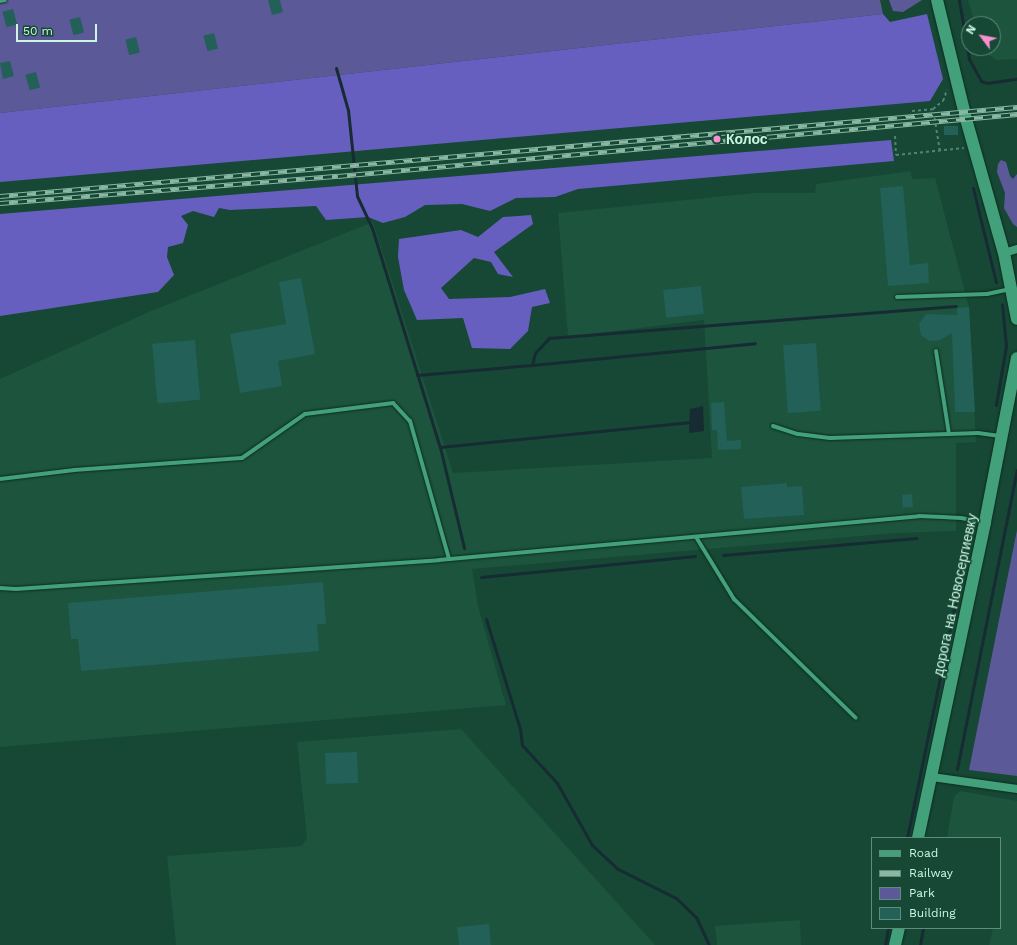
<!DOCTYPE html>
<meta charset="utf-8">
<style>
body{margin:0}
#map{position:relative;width:1017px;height:945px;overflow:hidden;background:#164835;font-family:"Work Sans",sans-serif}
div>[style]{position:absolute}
.built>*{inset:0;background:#1c543e}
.green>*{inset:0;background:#5c5998}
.forest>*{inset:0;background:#675fbf}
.water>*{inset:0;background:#172b33}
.stream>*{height:3px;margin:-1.5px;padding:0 1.5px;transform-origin:1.5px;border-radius:1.5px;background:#172b33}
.building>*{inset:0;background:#226058;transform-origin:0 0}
.path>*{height:2px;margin-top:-1px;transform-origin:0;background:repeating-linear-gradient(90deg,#548470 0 3px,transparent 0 6px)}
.roads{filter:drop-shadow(0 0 1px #0d2b1f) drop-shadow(0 0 1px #0d2b1f)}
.lane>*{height:4px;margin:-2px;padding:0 2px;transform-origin:2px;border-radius:2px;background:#42a07b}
.street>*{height:8px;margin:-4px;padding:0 4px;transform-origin:4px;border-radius:4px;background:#42a07b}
.secondary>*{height:12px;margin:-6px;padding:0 6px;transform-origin:6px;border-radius:6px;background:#42a07b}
.rail>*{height:4.5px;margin-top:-2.25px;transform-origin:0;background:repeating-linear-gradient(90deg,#164835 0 9px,#8ab8a4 0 18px);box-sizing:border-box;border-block:1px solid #8ab8a4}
.dots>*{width:11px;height:11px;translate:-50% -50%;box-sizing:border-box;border:2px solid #164835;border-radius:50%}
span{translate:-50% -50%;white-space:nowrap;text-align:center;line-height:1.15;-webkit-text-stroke:3px #164835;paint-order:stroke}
.poi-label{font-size:14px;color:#cbf7e2;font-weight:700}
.left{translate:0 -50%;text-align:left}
.street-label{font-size:14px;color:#cbf7e2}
.legend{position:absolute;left:871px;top:837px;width:130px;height:92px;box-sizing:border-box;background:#164835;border:1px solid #5e8e7a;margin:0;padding:5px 7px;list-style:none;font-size:12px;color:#cbf7e2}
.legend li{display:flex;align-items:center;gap:8px;height:20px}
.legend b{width:20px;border:1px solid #5e8e7a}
.north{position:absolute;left:961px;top:16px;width:40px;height:40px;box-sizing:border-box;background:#164835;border:1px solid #5e8e7a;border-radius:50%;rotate:302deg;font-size:11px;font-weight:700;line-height:16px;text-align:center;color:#cbf7e2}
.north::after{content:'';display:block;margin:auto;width:14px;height:18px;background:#f790cd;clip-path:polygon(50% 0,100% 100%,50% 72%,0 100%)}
.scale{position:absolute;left:16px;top:24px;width:81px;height:18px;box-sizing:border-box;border:2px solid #cbf7e2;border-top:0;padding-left:5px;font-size:12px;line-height:14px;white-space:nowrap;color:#cbf7e2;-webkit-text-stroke:3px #164835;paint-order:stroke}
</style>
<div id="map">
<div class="built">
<i style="clip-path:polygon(968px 0,1017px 0,1017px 59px,996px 60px,983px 51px,982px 48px,993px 48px,993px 24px,975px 24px)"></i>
<i style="clip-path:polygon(911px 171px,912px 179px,935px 178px,969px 307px,976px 442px,956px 443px,956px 531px,896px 533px,472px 569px,478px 606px,506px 705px,0 747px,0 379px,151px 311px,373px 222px,453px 473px,712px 458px,704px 320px,568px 337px,558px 213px,755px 193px,815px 193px,816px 184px)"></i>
<i style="clip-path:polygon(461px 729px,655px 945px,176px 945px,167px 856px,302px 846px,307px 838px,297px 742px)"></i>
<i style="clip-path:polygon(960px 791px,1017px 801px,1017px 945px,989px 945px,993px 928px,1000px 928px,1000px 838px,947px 838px,954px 797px)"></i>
<i style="clip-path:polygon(800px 920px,801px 945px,717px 945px,715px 926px)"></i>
</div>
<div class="green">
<i style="clip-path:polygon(0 0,880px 0,883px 14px,0 113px)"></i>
<i style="clip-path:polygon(889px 0,922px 0,903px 12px,893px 11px)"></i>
<i style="clip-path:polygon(1001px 160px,1006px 162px,1010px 176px,1013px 179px,1017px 174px,1017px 227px,1013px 224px,1004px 208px,1005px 193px,997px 172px,998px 164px)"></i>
<i style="clip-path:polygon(1017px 530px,1017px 776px,969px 770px)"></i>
</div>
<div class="forest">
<i style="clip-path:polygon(883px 14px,890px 22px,927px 14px,943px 79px,930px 101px,0 182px,0 113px)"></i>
<i style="clip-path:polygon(891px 140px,894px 161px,578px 189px,555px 197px,516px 198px,490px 211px,462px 204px,425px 205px,405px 217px,383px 223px,368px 217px,326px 220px,316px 206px,230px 210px,219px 208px,214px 217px,193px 211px,181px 216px,188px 225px,183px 243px,168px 247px,167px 257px,174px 275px,158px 292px,0 316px,0 214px)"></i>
<i style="clip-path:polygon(531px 215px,533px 224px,494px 252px,513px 277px,498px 274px,491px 262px,474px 258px,441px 288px,449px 299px,510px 297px,545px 289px,550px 303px,532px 307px,528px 331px,510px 349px,472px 348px,463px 318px,417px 320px,404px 290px,398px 257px,399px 239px,461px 230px,478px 237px,503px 217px)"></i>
</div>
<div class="water">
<i style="clip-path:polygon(703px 406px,704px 431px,689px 433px,690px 409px)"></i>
</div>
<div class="stream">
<i style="left:959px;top:0;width:60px;rotate:80.4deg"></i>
<i style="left:969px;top:59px;width:25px;rotate:61deg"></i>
<i style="left:981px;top:81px;width:6px;rotate:18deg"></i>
<i style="left:987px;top:83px;width:30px;rotate:-8deg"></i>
<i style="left:336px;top:68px;width:44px;rotate:74.1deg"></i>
<i style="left:348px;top:110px;width:86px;rotate:84deg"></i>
<i style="left:357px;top:196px;width:35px;rotate:65deg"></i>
<i style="left:372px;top:228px;width:229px;rotate:72.8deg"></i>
<i style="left:440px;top:447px;width:104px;rotate:76.6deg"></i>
<i style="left:973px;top:188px;width:97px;rotate:76.3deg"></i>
<i style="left:532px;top:365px;width:224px;rotate:-5.6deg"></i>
<i style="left:417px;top:375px;width:115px;rotate:-5deg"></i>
<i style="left:532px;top:365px;width:12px;rotate:-76deg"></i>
<i style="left:535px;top:353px;width:21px;rotate:-47deg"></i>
<i style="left:549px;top:338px;width:408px;rotate:-4.5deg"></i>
<i style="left:996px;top:405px;width:60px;rotate:-80.4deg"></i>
<i style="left:1006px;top:346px;width:42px;rotate:-95.4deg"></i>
<i style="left:440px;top:447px;width:250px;rotate:-5.7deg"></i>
<i style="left:723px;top:555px;width:194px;rotate:-5deg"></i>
<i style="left:481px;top:577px;width:215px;rotate:-5.6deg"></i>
<i style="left:486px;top:619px;width:115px;rotate:72.8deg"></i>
<i style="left:520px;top:729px;width:16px;rotate:83deg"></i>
<i style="left:522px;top:745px;width:52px;rotate:47.4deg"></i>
<i style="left:557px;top:783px;width:71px;rotate:60.6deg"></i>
<i style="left:592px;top:845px;width:35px;rotate:43deg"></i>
<i style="left:618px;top:869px;width:65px;rotate:26.6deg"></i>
<i style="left:676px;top:898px;width:28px;rotate:44deg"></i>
<i style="left:696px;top:917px;width:31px;rotate:65deg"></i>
<i style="left:957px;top:769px;width:305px;rotate:-78.7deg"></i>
<i style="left:907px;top:838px;width:275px;rotate:-78.4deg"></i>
<i style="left:885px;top:945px;width:17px;rotate:-80deg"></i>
<i style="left:920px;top:945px;width:17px;rotate:-80deg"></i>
</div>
<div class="building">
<i style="clip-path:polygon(268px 0,280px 0,283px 12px,272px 15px)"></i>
<i style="left:13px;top:9px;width:16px;height:11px;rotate:75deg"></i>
<i style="left:80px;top:17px;width:16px;height:11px;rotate:75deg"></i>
<i style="left:214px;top:33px;width:16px;height:11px;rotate:75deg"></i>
<i style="left:136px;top:37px;width:16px;height:11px;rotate:76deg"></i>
<i style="clip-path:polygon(10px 61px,14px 76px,3px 79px,0 63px)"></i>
<i style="left:36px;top:72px;width:16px;height:11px;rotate:75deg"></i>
<i style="left:958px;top:126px;width:9px;height:14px;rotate:90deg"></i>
<i style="clip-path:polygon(903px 186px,910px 265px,928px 263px,929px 283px,888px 286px,880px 188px)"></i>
<i style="clip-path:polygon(301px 278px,315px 354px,278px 361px,282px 386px,240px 393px,230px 334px,286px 324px,279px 282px)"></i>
<i style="left:701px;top:286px;width:28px;height:38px;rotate:84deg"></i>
<i style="clip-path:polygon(969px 307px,975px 412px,955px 412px,952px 333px,940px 340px,929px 341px,921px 335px,919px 324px,926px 314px,957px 315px,957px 308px)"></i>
<i style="left:195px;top:340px;width:60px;height:43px;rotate:85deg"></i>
<i style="left:816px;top:343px;width:68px;height:33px;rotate:86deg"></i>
<i style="clip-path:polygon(724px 402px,727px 441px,741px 440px,741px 449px,718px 450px,717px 430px,712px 430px,711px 403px)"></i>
<i style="clip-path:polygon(787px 483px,787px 487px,802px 486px,804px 515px,744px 519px,741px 487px)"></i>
<i style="left:912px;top:494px;width:13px;height:10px;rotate:86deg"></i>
<i style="clip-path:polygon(323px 582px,326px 624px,317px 624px,319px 651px,81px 671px,78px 639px,71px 639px,68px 603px)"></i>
<i style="left:357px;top:752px;width:31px;height:32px;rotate:88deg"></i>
<i style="clip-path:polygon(489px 924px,491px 945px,459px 945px,457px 927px)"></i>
</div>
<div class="path">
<i style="left:912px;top:111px;width:21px;rotate:-5deg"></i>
<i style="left:895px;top:136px;width:19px;rotate:87deg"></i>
<i style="left:896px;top:155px;width:68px;rotate:-5.9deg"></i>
<i style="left:940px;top:151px;width:43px;rotate:-99.5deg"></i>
<i style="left:933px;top:109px;width:13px;rotate:-39deg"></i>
<i style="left:943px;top:101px;width:12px;rotate:-70deg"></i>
</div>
<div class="roads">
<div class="lane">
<i style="left:0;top:1px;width:5px;rotate:-11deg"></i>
<i style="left:897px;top:297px;width:90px;rotate:-1.9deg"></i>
<i style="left:987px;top:294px;width:24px;rotate:-12deg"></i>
<i style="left:936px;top:351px;width:84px;rotate:81.1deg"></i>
<i style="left:773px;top:426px;width:26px;rotate:18deg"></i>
<i style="left:798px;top:434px;width:32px;rotate:7deg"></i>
<i style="left:830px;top:438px;width:148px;rotate:-1.9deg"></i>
<i style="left:978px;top:433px;width:22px;rotate:8deg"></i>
<i style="left:0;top:479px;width:75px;rotate:-6.9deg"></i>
<i style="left:74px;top:470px;width:168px;rotate:-4.1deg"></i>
<i style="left:242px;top:458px;width:77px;rotate:-34.9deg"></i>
<i style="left:305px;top:414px;width:89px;rotate:-7.1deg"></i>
<i style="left:393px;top:403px;width:25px;rotate:47deg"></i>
<i style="left:410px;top:421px;width:143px;rotate:74.2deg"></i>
<i style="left:696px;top:537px;width:73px;rotate:58.5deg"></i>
<i style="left:734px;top:599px;width:170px;rotate:44.3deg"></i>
<i style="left:0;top:588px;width:16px;rotate:4deg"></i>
<i style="left:16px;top:589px;width:424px;rotate:-3.9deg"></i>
<i style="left:439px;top:560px;width:482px;rotate:-5.2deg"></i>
<i style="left:919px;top:516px;width:42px;rotate:2.7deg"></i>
<i style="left:961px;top:518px;width:23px;rotate:10deg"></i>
</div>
<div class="street">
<i style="left:1004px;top:253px;width:14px;rotate:-17deg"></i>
<i style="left:932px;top:777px;width:86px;rotate:8deg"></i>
</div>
<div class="secondary">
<i style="left:937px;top:0;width:122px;rotate:76.3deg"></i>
<i style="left:966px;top:119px;width:139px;rotate:74.2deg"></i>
<i style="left:1004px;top:253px;width:67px;rotate:78.9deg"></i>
<i style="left:918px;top:838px;width:323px;rotate:-78deg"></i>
<i style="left:985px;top:522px;width:167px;rotate:-79deg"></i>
<i style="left:895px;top:945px;width:17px;rotate:-77deg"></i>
</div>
</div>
<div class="rail">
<i style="left:0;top:196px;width:1021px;rotate:-5deg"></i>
<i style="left:0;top:203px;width:339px;rotate:-4.6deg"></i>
<i style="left:338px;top:176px;width:682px;rotate:-5.22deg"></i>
</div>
<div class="dots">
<i style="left:717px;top:139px;background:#f790cd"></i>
</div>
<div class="poi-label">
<span class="left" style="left:726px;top:139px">Колос</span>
</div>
<div class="street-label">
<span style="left:955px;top:595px;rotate:-78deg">дорога на Новосергиевку</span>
</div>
<ul class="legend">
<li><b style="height:5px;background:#42a07b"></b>Road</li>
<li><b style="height:5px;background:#8ab8a4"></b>Railway</li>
<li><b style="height:11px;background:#5c5998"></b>Park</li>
<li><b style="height:11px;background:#226058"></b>Building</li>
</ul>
<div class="north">N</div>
<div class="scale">50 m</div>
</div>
